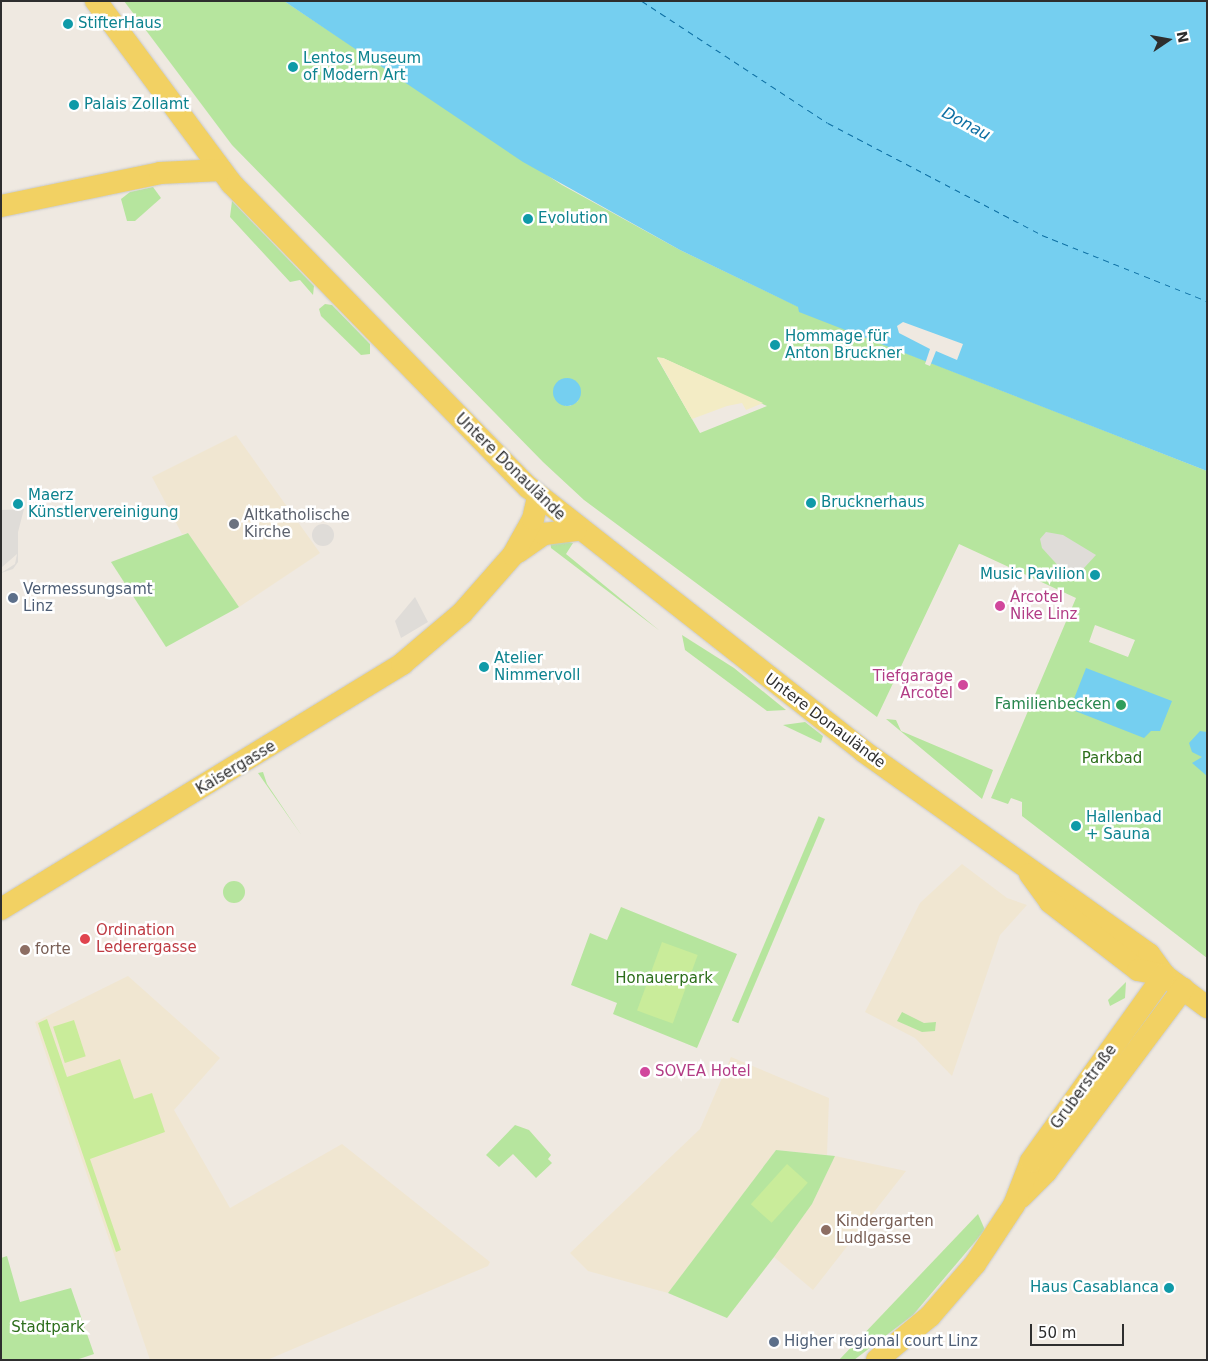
<!DOCTYPE html>
<meta charset="utf-8">
<style>
body{margin:0}
#map{position:relative;width:1208px;height:1361px;overflow:hidden;background:#efe9e1;font-family:"DejaVu Sans",sans-serif}
div>[style]{position:absolute}
.education>*{inset:0;background:#f0e6d1}
.green>*{inset:0;background:#b6e59e;transform-origin:0 0}
.round{border-radius:50%}
.sand>*{inset:0;background:#f3ecc5}
.pitch>*{inset:0;background:#c9ec9a;transform-origin:0 0}
.plaza>*{inset:0;background:#dfdcd8}
.water>*{inset:0;background:#75cff0}
.pier>*{inset:0;background:#efe9e1}
.ferry>*{height:1px;margin-top:-0.5px;transform-origin:0;background:repeating-linear-gradient(90deg,#0d6fa3 0 6px,transparent 0 11px)}
.roads{filter:drop-shadow(0 0 1px #c9c9c9) drop-shadow(0 0 1px #c9c9c9)}
.major>*{height:22px;margin:-11px;padding:0 11px;transform-origin:11px;border-radius:11px;background:#f2d163}
.dots>*{width:14px;height:14px;translate:-50% -50%;box-sizing:border-box;border:2px solid #fff;border-radius:50%}
span{translate:-50% -50%;white-space:nowrap;text-align:center;line-height:1.15;-webkit-text-stroke:5px #fff;paint-order:stroke}
.culture-label{font-size:15px;color:#0d838f}
.left{translate:0 -50%;text-align:left}
.right{translate:-100% -50%;text-align:right}
.street-label{font-size:15px;color:#2e2e2e}
.worship-label{font-size:15px;color:#5b616d}
.service-label{font-size:15px;color:#4e5e75}
.hotel-label{font-size:15px;color:#b23c85}
.leisure-label{font-size:15px;color:#27864d}
.park-label{font-size:15px;color:#2c6e1b}
.health-label{font-size:15px;color:#be3a42}
.education-label{font-size:15px;color:#785e54}
.water-label{font-size:16px;color:#0d6fa3;font-style:italic}
.frame{position:absolute;inset:0;border:2px solid #2e2e2e;pointer-events:none}
.north{position:absolute;left:1143px;top:15px;width:50px;height:50px;-webkit-text-stroke:4px #fff;paint-order:stroke;rotate:78deg;font-size:14px;font-weight:700;line-height:20px;text-align:center;color:#2e2e2e}
.north::after{content:'';display:block;margin:auto;width:18px;height:22px;background:#2e2e2e;clip-path:polygon(50% 0,100% 100%,50% 72%,0 100%)}
.scale{position:absolute;left:1030px;top:1324px;width:94px;height:22px;box-sizing:border-box;border:2px solid #2e2e2e;border-top:0;padding-left:6px;font-size:15px;line-height:18px;white-space:nowrap;color:#2e2e2e;-webkit-text-stroke:4px #fff;paint-order:stroke}
</style>
<div id="map">
<div class="education">
<i style="clip-path:polygon(236px 435px,320px 553px,239px 607px,188px 533px,182px 534px,152px 477px)"></i>
<i style="clip-path:polygon(962px 864px,1007px 898px,1027px 905px,1000px 935px,952px 1076px,915px 1038px,865px 1012px,920px 903px)"></i>
<i style="clip-path:polygon(128px 976px,220px 1058px,174px 1110px,230px 1208px,342px 1144px,490px 1262px,488px 1266px,267px 1360px,150px 1360px,35px 1022px)"></i>
<i style="clip-path:polygon(731px 1057px,829px 1098px,827px 1155px,776px 1150px,668px 1293px,588px 1271px,570px 1253px,700px 1129px)"></i>
<i style="clip-path:polygon(835px 1156px,906px 1171px,813px 1290px,774px 1257px,812px 1204px)"></i>
</div>
<div class="green">
<i style="clip-path:polygon(evenodd,124px 1px,284px 1px,562px 185px,680px 250px,799px 307px,799px 311px,1207px 471px,1207px 958px,1022px 816px,1022px 802px,1011px 798px,1008px 804px,991px 798px,1076px 598px,959px 544px,877px 717px,584px 500px,543px 462px,232px 145px,124px 1px,657px 358px,663px 358px,767px 406px,700px 433px,657px 358px,124px 1px,566px 378px,580px 387px,578px 401px,570px 406px,565px 406px,566px 378px,124px 1px,1095px 625px,1135px 640px,1128px 657px,1089px 642px,1095px 625px)"></i>
<i style="clip-path:polygon(153px 187px,161px 198px,135px 221px,127px 221px,121px 199px,130px 192px)"></i>
<i style="clip-path:polygon(232px 201px,314px 286px,313px 295px,300px 280px,290px 282px,230px 217px)"></i>
<i style="clip-path:polygon(325px 304px,332px 305px,370px 344px,370px 354px,361px 355px,321px 316px,319px 309px)"></i>
<i style="clip-path:polygon(188px 533px,239px 607px,166px 647px,111px 562px)"></i>
<i style="clip-path:polygon(550px 537px,573px 543px,566px 554px,660px 631px,551px 548px)"></i>
<i style="clip-path:polygon(682px 635px,734px 668px,786px 710px,767px 711px,685px 650px)"></i>
<i style="clip-path:polygon(886px 719px,896px 720px,901px 731px,993px 770px,982px 799px)"></i>
<i style="clip-path:polygon(805px 722px,823px 736px,821px 743px,783px 725px)"></i>
<i style="clip-path:polygon(263px 772px,267px 784px,302px 836px,258px 773px)"></i>
<i style="left:825px;top:819px;width:222px;height:7px;rotate:113deg"></i>
<i class="round" style="left:223px;top:881px;width:22px;height:22px"></i>
<i style="clip-path:polygon(621px 907px,737px 954px,697px 1048px,613px 1014px,617px 1003px,571px 985px,590px 933px,607px 940px)"></i>
<i style="clip-path:polygon(1126px 982px,1125px 998px,1110px 1006px,1108px 1000px)"></i>
<i style="clip-path:polygon(902px 1012px,924px 1023px,936px 1022px,935px 1031px,922px 1032px,897px 1021px)"></i>
<i style="clip-path:polygon(515px 1125px,529px 1130px,551px 1155px,548px 1159px,552px 1163px,536px 1178px,513px 1154px,499px 1167px,486px 1155px)"></i>
<i style="clip-path:polygon(776px 1150px,835px 1156px,812px 1204px,774px 1257px,727px 1318px,668px 1293px)"></i>
<i style="clip-path:polygon(978px 1214px,985px 1230px,913px 1315px,854px 1360px,839px 1360px)"></i>
<i style="clip-path:polygon(7px 1256px,20px 1302px,71px 1288px,94px 1354px,76px 1360px,1px 1360px,1px 1258px)"></i>
</div>
<div class="sand">
<i style="clip-path:polygon(657px 357px,663px 358px,763px 403px,746px 410px,742px 403px,727px 406px,692px 419px)"></i>
</div>
<div class="pitch">
<i style="left:662px;top:942px;width:38px;height:73px;rotate:20deg"></i>
<i style="clip-path:polygon(47px 1019px,67px 1077px,120px 1059px,134px 1099px,152px 1093px,165px 1132px,90px 1159px,121px 1250px,116px 1252px,38px 1023px)"></i>
<i style="left:74px;top:1020px;width:38px;height:22px;rotate:72deg"></i>
<i style="left:787px;top:1164px;width:28px;height:54px;rotate:42deg"></i>
</div>
<div class="plaza">
<i style="clip-path:polygon(24px 509px,18px 532px,18px 562px,13px 569px,1px 573px,15px 564px,17px 554px,1px 568px,1px 510px)"></i>
<i class="round" style="left:312px;top:524px;width:22px;height:22px"></i>
<i style="clip-path:polygon(1046px 532px,1063px 535px,1096px 555px,1072px 581px,1042px 548px,1040px 539px)"></i>
<i style="clip-path:polygon(415px 597px,428px 622px,401px 638px,395px 621px)"></i>
</div>
<div class="water">
<i style="clip-path:polygon(284px 1px,1207px 1px,1207px 471px,799px 312px,798px 307px,680px 250px,523px 162px)"></i>
<i class="round" style="left:553px;top:378px;width:28px;height:28px"></i>
<i style="clip-path:polygon(1086px 668px,1172px 701px,1160px 731px,1151px 731px,1144px 738px,1070px 709px)"></i>
<i style="clip-path:polygon(1200px 731px,1207px 732px,1207px 776px,1192px 763px,1202px 757px,1192px 752px,1189px 743px)"></i>
</div>
<div class="pier">
<i style="clip-path:polygon(903px 322px,963px 344px,957px 360px,936px 351px,930px 366px,925px 364px,930px 349px,899px 333px,897px 326px)"></i>
</div>
<div class="ferry">
<i style="left:642px;top:1px;width:222px;rotate:33.3deg"></i>
<i style="left:828px;top:123px;width:242px;rotate:27.6deg"></i>
<i style="left:1042px;top:235px;width:178px;rotate:21.8deg"></i>
</div>
<div class="roads">
<div class="major">
<i style="left:96px;top:1px;width:227px;rotate:53.4deg"></i>
<i style="left:231px;top:183px;width:425px;rotate:45.7deg"></i>
<i style="left:528px;top:487px;width:427px;rotate:38.2deg"></i>
<i style="left:863px;top:751px;width:351px;rotate:35.4deg"></i>
<i style="left:1149px;top:954px;width:26px;rotate:54deg"></i>
<i style="left:1164px;top:975px;width:54px;rotate:36.7deg"></i>
<i style="left:1px;top:206px;width:162px;rotate:-11.7deg"></i>
<i style="left:160px;top:173px;width:61px;rotate:-2.8deg"></i>
<i style="left:518px;top:552px;width:32px;rotate:-35deg"></i>
<i style="left:544px;top:534px;width:32px;rotate:-7deg"></i>
<i style="left:1030px;top:874px;width:34px;rotate:54deg"></i>
<i style="left:1050px;top:902px;width:111px;rotate:37.7deg"></i>
<i style="left:1138px;top:970px;width:26px;rotate:11deg"></i>
<i style="left:1px;top:909px;width:470px;rotate:-31.4deg"></i>
<i style="left:402px;top:664px;width:79px;rotate:-40.4deg"></i>
<i style="left:462px;top:613px;width:77px;rotate:-48.7deg"></i>
<i style="left:513px;top:555px;width:41px;rotate:-60.9deg"></i>
<i style="left:533px;top:519px;width:23px;rotate:-77deg"></i>
<i style="left:1021px;top:1197px;width:35px;rotate:-45deg"></i>
<i style="left:1046px;top:1172px;width:229px;rotate:-53.2deg"></i>
<i style="left:877px;top:1360px;width:69px;rotate:-39.7deg"></i>
<i style="left:930px;top:1316px;width:69px;rotate:-49.1deg"></i>
<i style="left:975px;top:1264px;width:71px;rotate:-56.5deg"></i>
<i style="left:1014px;top:1205px;width:47px;rotate:-68.9deg"></i>
<i style="left:1031px;top:1161px;width:229px;rotate:-54.4deg"></i>
</div>
</div>
<div class="dots">
<i style="left:68px;top:24px;background:#0f9aa8"></i>
<i style="left:293px;top:67px;background:#0f9aa8"></i>
<i style="left:74px;top:105px;background:#0f9aa8"></i>
<i style="left:528px;top:219px;background:#0f9aa8"></i>
<i style="left:775px;top:345px;background:#0f9aa8"></i>
<i style="left:811px;top:503px;background:#0f9aa8"></i>
<i style="left:18px;top:504px;background:#0f9aa8"></i>
<i style="left:234px;top:524px;background:#6b7280"></i>
<i style="left:1095px;top:575px;background:#0f9aa8"></i>
<i style="left:13px;top:598px;background:#5c6f8a"></i>
<i style="left:1000px;top:606px;background:#d1479c"></i>
<i style="left:484px;top:667px;background:#0f9aa8"></i>
<i style="left:963px;top:685px;background:#d1479c"></i>
<i style="left:1121px;top:705px;background:#2e9e5b"></i>
<i style="left:1076px;top:826px;background:#0f9aa8"></i>
<i style="left:85px;top:939px;background:#e0444e"></i>
<i style="left:25px;top:950px;background:#8d6e63"></i>
<i style="left:645px;top:1072px;background:#d1479c"></i>
<i style="left:826px;top:1230px;background:#8d6e63"></i>
<i style="left:1169px;top:1288px;background:#0f9aa8"></i>
<i style="left:774px;top:1342px;background:#5c6f8a"></i>
</div>
<div class="culture-label">
<span class="left" style="left:78px;top:24px">StifterHaus</span>
<span class="left" style="left:303px;top:67px">Lentos Museum<br>of Modern Art</span>
<span class="left" style="left:84px;top:105px">Palais Zollamt</span>
<span class="left" style="left:538px;top:219px">Evolution</span>
<span class="left" style="left:785px;top:345px">Hommage für<br>Anton Bruckner</span>
<span class="left" style="left:28px;top:504px">Maerz<br>Künstlervereinigung</span>
<span class="left" style="left:821px;top:503px">Brucknerhaus</span>
<span class="right" style="left:1085px;top:575px">Music Pavilion</span>
<span class="left" style="left:494px;top:667px">Atelier<br>Nimmervoll</span>
<span class="left" style="left:1086px;top:826px">Hallenbad<br>+ Sauna</span>
<span class="right" style="left:1159px;top:1288px">Haus Casablanca</span>
</div>
<div class="street-label">
<span style="left:510px;top:467px;rotate:44deg">Untere Donaulände</span>
<span style="left:825px;top:721px;rotate:37deg">Untere Donaulände</span>
<span style="left:236px;top:768px;rotate:-31deg">Kaisergasse</span>
<span style="left:1084px;top:1087px;rotate:-54deg">Gruberstraße</span>
</div>
<div class="worship-label">
<span class="left" style="left:244px;top:524px">Altkatholische<br>Kirche</span>
</div>
<div class="service-label">
<span class="left" style="left:23px;top:598px">Vermessungsamt<br>Linz</span>
<span class="left" style="left:784px;top:1342px">Higher regional court Linz</span>
</div>
<div class="hotel-label">
<span class="left" style="left:1010px;top:606px">Arcotel<br>Nike Linz</span>
<span class="right" style="left:953px;top:685px">Tiefgarage<br>Arcotel</span>
<span class="left" style="left:655px;top:1072px">SOVEA Hotel</span>
</div>
<div class="leisure-label">
<span class="right" style="left:1111px;top:705px">Familienbecken</span>
</div>
<div class="park-label">
<span style="left:1112px;top:759px">Parkbad</span>
<span style="left:664px;top:979px">Honauerpark</span>
<span style="left:48px;top:1328px">Stadtpark</span>
</div>
<div class="health-label">
<span class="left" style="left:96px;top:939px">Ordination<br>Lederergasse</span>
</div>
<div class="education-label">
<span class="left" style="left:35px;top:950px">forte</span>
<span class="left" style="left:836px;top:1230px">Kindergarten<br>Ludlgasse</span>
</div>
<div class="water-label">
<span style="left:966px;top:124px;rotate:28deg">Donau</span>
</div>
<div class="frame"></div>
<div class="north">N</div>
<div class="scale">50 m</div>
</div>
